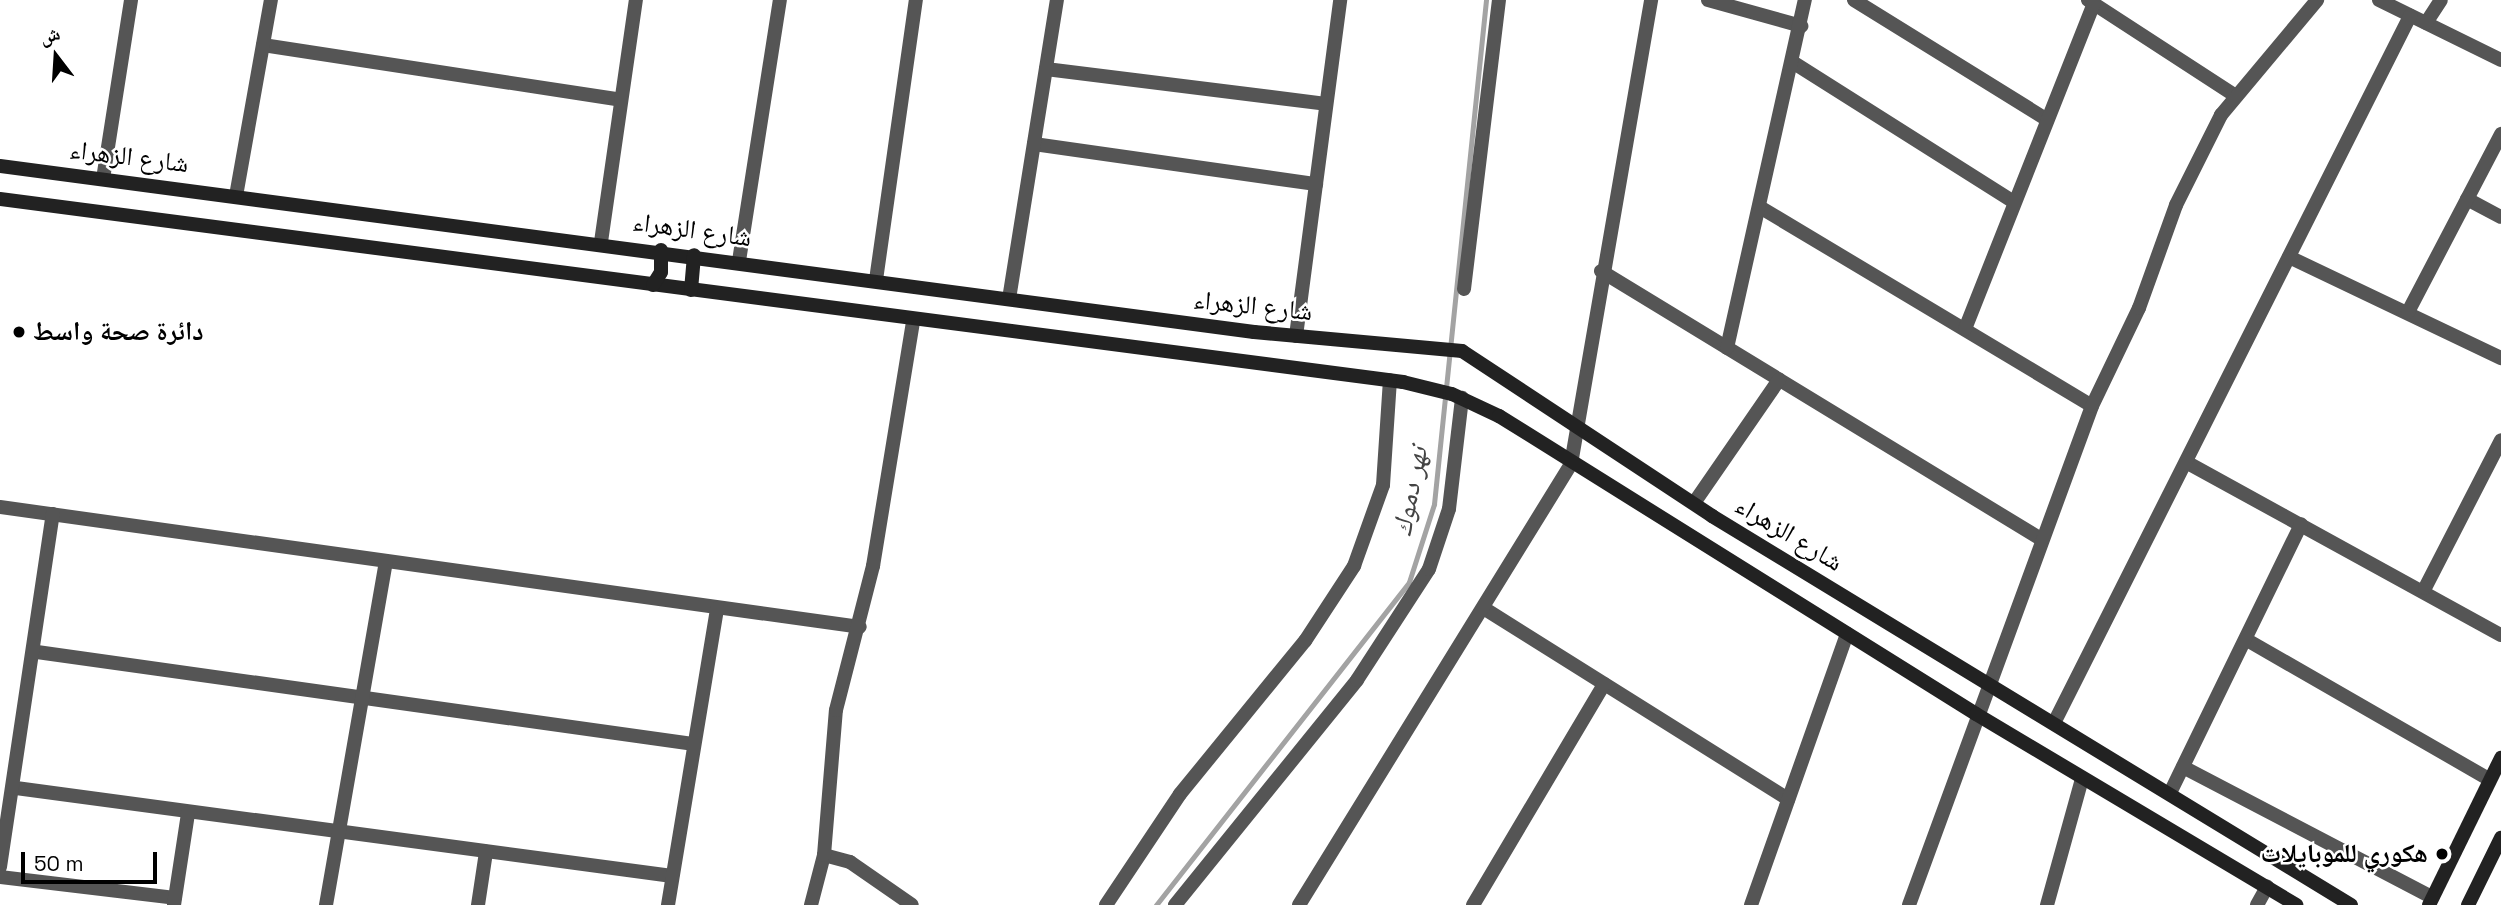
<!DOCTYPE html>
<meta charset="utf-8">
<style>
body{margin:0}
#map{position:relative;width:2501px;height:905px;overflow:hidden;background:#fff;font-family:"Space Grotesk","Noto Naskh Arabic",sans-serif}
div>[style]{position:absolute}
.stream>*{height:5px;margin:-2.5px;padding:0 2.5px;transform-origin:2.5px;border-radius:2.5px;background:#a3a3a3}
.street>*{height:14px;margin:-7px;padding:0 7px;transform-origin:7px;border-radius:7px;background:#555}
.secondary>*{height:14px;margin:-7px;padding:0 7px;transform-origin:7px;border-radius:7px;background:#222}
.dots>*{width:19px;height:19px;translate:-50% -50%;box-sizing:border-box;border:4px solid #fff;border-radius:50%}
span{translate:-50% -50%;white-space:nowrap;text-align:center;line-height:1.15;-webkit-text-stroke:5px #fff;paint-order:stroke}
.street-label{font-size:26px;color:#000}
.poi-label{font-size:26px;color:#000;font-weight:700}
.left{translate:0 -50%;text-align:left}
.right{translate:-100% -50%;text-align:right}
.water-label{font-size:28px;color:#444;font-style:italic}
.north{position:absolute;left:21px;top:21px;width:70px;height:70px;-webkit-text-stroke:5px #fff;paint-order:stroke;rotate:343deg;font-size:19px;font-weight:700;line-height:28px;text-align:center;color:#000}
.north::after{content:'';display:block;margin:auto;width:24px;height:32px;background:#000;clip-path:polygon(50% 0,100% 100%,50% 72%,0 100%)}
.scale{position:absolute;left:21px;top:852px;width:136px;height:32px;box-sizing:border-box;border:4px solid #000;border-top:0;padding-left:9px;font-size:21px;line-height:24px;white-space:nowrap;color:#000;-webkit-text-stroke:5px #fff;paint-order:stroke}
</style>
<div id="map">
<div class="stream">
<i style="left:1156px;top:905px;width:410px;rotate:-51.9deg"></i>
<i style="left:1409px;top:582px;width:82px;rotate:-72.2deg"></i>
<i style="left:1434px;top:504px;width:507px;rotate:-84.11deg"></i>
</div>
<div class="street">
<i style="left:1708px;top:0;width:97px;rotate:15.6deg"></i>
<i style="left:1854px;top:0;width:226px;rotate:31.8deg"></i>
<i style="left:2088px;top:0;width:176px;rotate:33deg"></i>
<i style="left:2379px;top:0;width:136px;rotate:26.2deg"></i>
<i style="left:2426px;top:23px;width:27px;rotate:-57deg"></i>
<i style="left:263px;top:45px;width:362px;rotate:8.7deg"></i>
<i style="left:1794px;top:63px;width:258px;rotate:32.3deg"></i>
<i style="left:1046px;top:69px;width:282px;rotate:7.1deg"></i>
<i style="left:1034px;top:144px;width:285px;rotate:8.1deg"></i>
<i style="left:103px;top:179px;width:181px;rotate:-81.1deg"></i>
<i style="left:236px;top:196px;width:199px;rotate:-79.9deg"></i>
<i style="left:2467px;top:199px;width:38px;rotate:28deg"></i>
<i style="left:1763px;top:209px;width:383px;rotate:30.9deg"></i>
<i style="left:601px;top:242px;width:245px;rotate:-81.8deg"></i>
<i style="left:2289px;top:257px;width:235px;rotate:25.5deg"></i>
<i style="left:739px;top:261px;width:264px;rotate:-81.1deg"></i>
<i style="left:1601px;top:271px;width:515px;rotate:31.35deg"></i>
<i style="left:876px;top:280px;width:283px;rotate:-81.9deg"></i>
<i style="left:1464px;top:289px;width:291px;rotate:-83.1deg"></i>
<i style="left:1009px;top:299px;width:303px;rotate:-80.9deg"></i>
<i style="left:2408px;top:312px;width:201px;rotate:-62.4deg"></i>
<i style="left:1965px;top:329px;width:350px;rotate:-68.4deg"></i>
<i style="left:1296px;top:336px;width:339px;rotate:-82.5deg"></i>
<i style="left:1727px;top:348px;width:357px;rotate:-77.4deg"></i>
<i style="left:2186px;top:462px;width:359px;rotate:28.8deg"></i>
<i style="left:1694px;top:503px;width:150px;rotate:-55.4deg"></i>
<i style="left:0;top:507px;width:868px;rotate:7.94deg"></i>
<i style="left:2425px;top:588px;width:166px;rotate:-62.8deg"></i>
<i style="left:1485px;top:609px;width:358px;rotate:32.1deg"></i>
<i style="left:2247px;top:640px;width:280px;rotate:29.9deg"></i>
<i style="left:37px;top:652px;width:662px;rotate:7.98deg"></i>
<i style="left:2054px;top:723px;width:792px;rotate:-63.27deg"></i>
<i style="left:2183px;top:767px;width:281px;rotate:27.6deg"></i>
<i style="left:16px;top:788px;width:662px;rotate:7.64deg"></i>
<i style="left:2170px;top:793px;width:299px;rotate:-64deg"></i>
<i style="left:824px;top:855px;width:27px;rotate:15deg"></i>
<i style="left:850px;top:862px;width:75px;rotate:34.7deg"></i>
<i style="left:0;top:867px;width:357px;rotate:-81.5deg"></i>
<i style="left:0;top:877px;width:176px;rotate:6.8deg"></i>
<i style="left:174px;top:905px;width:93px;rotate:-81.3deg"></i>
<i style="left:326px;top:905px;width:349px;rotate:-80.1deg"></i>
<i style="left:478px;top:905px;width:54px;rotate:-81.4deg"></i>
<i style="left:668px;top:905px;width:301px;rotate:-80.6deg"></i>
<i style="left:811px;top:905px;width:52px;rotate:-75.4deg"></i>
<i style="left:824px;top:855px;width:145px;rotate:-85.3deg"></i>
<i style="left:836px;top:710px;width:149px;rotate:-75.6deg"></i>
<i style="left:873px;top:566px;width:248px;rotate:-80.7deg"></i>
<i style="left:1106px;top:905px;width:133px;rotate:-56.3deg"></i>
<i style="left:1180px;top:794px;width:198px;rotate:-50.8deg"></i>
<i style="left:1305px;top:641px;width:90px;rotate:-56.8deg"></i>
<i style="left:1354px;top:566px;width:86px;rotate:-70.3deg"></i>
<i style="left:1383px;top:485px;width:105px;rotate:-86.2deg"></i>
<i style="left:1175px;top:905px;width:289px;rotate:-51deg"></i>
<i style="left:1357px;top:680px;width:132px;rotate:-57deg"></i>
<i style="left:1429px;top:569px;width:63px;rotate:-71.6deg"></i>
<i style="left:1449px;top:509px;width:112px;rotate:-83.3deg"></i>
<i style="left:1299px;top:905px;width:518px;rotate:-58.33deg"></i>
<i style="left:1571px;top:464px;width:471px;rotate:-80.2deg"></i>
<i style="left:1473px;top:905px;width:257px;rotate:-59.3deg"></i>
<i style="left:1751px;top:905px;width:288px;rotate:-70.5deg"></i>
<i style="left:1909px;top:905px;width:531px;rotate:-69.86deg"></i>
<i style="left:2092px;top:406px;width:109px;rotate:-64.4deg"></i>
<i style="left:2139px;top:308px;width:109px;rotate:-70.2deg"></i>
<i style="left:2176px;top:205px;width:101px;rotate:-63.4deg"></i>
<i style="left:2221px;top:115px;width:150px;rotate:-50.1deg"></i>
<i style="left:2047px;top:905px;width:131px;rotate:-74.5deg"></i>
<i style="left:2257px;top:905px;width:21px;rotate:-61deg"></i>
</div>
<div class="secondary">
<i style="left:0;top:166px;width:1265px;rotate:7.54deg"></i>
<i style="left:1254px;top:332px;width:209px;rotate:5.2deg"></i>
<i style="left:1462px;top:351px;width:300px;rotate:33.4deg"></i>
<i style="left:1712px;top:516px;width:748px;rotate:31.33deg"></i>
<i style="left:0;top:199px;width:1415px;rotate:7.43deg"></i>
<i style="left:1403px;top:382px;width:50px;rotate:13.8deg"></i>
<i style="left:1452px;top:394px;width:52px;rotate:25.1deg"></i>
<i style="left:1499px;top:416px;width:562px;rotate:31.99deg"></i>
<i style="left:1976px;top:714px;width:373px;rotate:30.8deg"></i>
<i style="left:653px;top:285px;width:15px;rotate:-58deg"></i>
<i style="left:661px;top:272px;width:22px;rotate:-90deg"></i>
<i style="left:691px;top:290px;width:35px;rotate:-85deg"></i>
<i style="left:2429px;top:905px;width:164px;rotate:-63.9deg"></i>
<i style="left:2468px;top:905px;width:75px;rotate:-63.8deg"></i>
</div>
<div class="dots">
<i style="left:19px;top:332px;background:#000"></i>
<i style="left:2442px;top:854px;background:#000"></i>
</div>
<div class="street-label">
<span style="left:129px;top:157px;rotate:7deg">شارع الزهراء</span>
<span style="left:692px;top:230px;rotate:8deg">شارع الزهراء</span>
<span style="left:1253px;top:306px;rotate:6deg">شارع الزهراء</span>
<span style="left:1789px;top:534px;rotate:31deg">شارع الزهراء</span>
</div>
<div class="poi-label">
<span class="left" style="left:33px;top:332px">دائرة صحة واسط</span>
<span class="right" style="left:2428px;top:854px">هكوري للموبايلات</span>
</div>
<div class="water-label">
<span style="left:1409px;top:491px;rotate:-79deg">نهر دموك</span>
</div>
<div class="north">ش</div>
<div class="scale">50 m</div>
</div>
